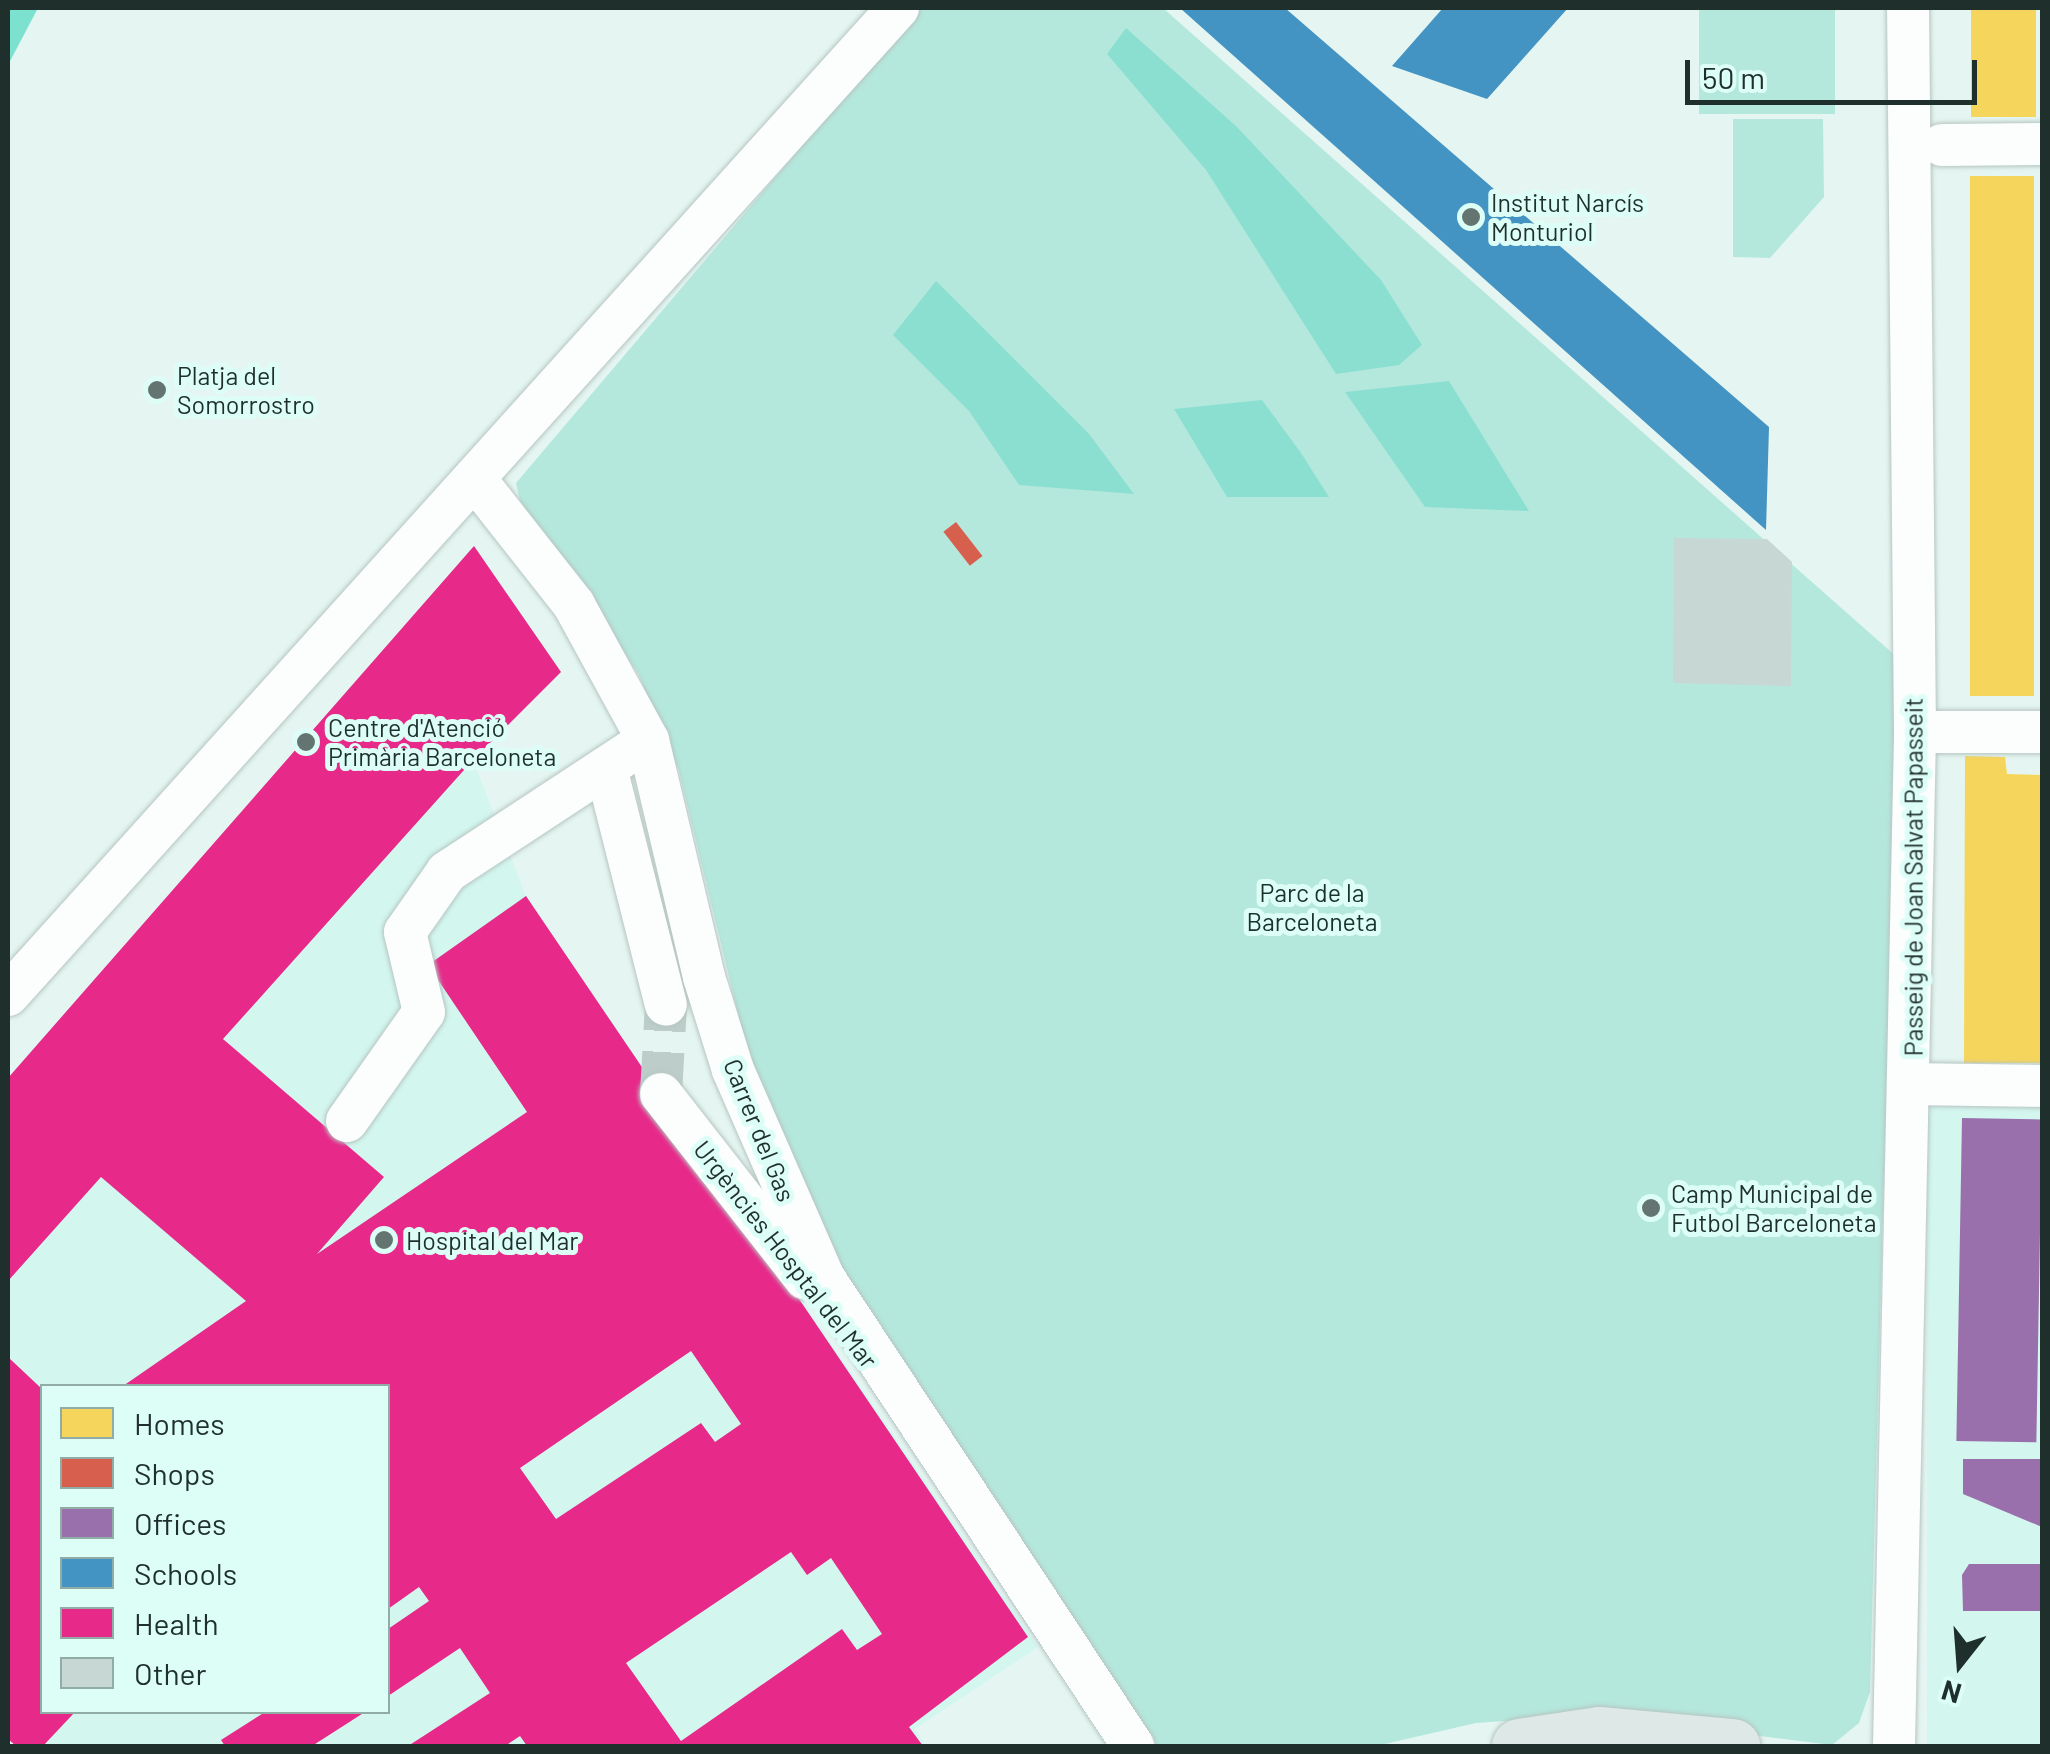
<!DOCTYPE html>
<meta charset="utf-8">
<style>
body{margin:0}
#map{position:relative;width:2050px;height:1754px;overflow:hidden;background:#e5f6f2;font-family:Barlow,sans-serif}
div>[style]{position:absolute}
.built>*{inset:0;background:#d3f7ef;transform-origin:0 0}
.green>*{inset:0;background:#b5e8dd;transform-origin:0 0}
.forest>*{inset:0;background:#8bdfd0}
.water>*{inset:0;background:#7ce1ce}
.homes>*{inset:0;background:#f6d55c;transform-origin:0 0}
.shops>*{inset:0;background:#d6604d;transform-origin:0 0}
.offices>*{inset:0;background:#9970ab;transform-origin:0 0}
.schools>*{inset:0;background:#4393c3}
.health>*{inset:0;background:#e7298a}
.building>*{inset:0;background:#c7d7d3}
.minor-tunnel>*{height:42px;margin-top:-21px;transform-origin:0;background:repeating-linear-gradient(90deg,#bdceca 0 42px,transparent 0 63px)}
.roads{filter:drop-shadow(0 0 2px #b6c5c1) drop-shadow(0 0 2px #b6c5c1)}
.minor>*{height:42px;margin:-21px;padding:0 21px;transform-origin:21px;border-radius:21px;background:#fbfefd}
.major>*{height:55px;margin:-27.5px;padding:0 27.5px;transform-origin:27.5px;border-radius:27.5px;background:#dee8e6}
.dots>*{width:28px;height:28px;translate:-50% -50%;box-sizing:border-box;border:5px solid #ddfef6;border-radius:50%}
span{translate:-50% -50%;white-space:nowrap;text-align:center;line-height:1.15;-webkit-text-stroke:10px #ddfef6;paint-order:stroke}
.poi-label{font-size:25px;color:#1f2f2c}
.left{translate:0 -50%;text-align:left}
.street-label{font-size:25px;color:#1f2f2c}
.park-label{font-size:25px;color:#1a312c}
.frame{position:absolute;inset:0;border:10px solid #1f2f2c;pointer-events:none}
.legend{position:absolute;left:40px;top:1384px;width:350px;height:330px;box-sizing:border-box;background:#ddfef6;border:2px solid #91aba5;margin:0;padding:12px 18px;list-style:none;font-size:30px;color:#1f2f2c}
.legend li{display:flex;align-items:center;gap:20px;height:50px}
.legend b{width:50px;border:2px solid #91aba5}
.north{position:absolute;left:1910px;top:1614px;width:100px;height:100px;-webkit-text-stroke:8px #ddfef6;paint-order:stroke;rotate:197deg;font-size:28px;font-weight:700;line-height:40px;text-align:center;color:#1f2f2c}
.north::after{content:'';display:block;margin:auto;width:35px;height:45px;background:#1f2f2c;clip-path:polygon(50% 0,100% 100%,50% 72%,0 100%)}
.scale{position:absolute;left:1685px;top:60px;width:292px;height:45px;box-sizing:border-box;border:5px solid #1f2f2c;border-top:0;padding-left:12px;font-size:30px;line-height:35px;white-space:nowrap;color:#1f2f2c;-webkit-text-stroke:8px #ddfef6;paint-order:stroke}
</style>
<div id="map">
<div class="built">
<i style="clip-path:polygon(evenodd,474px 546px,561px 672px,473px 760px,526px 896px,1038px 1647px,915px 1729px,926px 1746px,17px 1746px,8px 1738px,8px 1093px,474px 546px,42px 1386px,388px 1386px,388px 1712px,42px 1712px,42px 1386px)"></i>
<i style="left:2042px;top:1105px;width:641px;height:115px;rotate:90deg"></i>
</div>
<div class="green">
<i style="clip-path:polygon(919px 8px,1163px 8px,1898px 658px,1870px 1692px,1859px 1723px,1832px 1745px,1590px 1715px,1476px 1723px,1376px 1746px,1157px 1746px,840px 1269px,750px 1063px,679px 771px,638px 673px,520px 501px,516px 483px)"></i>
<i style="left:1699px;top:8px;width:136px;height:106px"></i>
<i style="clip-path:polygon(1733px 119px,1823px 119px,1824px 197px,1770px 258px,1733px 257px)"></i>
</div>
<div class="forest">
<i style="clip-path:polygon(1126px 28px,1237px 127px,1381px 280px,1422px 345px,1399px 365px,1336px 374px,1206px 170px,1107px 54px)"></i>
<i style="clip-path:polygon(936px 281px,1089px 434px,1134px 494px,1019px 485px,969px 411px,893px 335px)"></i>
<i style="clip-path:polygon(1449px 381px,1529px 511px,1425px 507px,1345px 392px)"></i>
<i style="clip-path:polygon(1262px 400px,1301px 453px,1329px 497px,1227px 497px,1174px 409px)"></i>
</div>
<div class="water">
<i style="clip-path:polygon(8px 8px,38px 8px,8px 65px)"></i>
</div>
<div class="homes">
<i style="left:1971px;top:8px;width:65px;height:109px"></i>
<i style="left:1970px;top:176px;width:64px;height:520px"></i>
<i style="clip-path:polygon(1965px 756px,2005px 757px,2007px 774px,2042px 775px,2042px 1063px,1964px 1063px)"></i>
</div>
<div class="shops">
<i style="left:956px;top:522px;width:43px;height:16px;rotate:52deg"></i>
</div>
<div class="offices">
<i style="left:1962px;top:1118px;width:80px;height:323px;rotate:1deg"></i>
<i style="clip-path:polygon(1963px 1459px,2042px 1459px,2042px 1527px,1963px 1494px)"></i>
<i style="clip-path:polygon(1969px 1564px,2042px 1564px,2042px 1611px,1963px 1611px,1962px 1575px)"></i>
</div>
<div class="schools">
<i style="clip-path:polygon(1180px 8px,1285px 8px,1769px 427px,1766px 530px)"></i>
<i style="clip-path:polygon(1443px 8px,1568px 8px,1487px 99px,1392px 66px)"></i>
</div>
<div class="health">
<i style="clip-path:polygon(evenodd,474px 546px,561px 672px,473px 760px,223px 1039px,384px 1177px,317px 1254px,527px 1112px,428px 965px,526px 896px,1028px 1637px,909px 1727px,923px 1746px,527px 1746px,520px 1736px,505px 1746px,408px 1746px,490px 1693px,460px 1648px,388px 1696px,388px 1629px,429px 1601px,419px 1587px,388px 1609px,388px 1386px,123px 1386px,246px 1301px,101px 1177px,8px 1281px,8px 1078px,474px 546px,691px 1351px,741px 1424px,715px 1442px,701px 1423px,556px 1519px,520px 1468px,691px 1351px,474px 546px,791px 1552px,807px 1575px,831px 1558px,882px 1634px,857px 1650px,842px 1629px,681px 1741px,626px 1663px,791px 1552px)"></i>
<i style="clip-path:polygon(8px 1357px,42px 1389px,42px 1712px,75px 1712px,43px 1746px,16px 1746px,8px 1739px)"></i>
<i style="clip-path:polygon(265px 1712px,365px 1712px,312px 1746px,225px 1746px,221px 1740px)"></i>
</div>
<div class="building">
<i style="clip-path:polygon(1674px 538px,1767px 539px,1792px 562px,1791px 686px,1673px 683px)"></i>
</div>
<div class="minor-tunnel">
<i style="left:661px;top:1094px;width:89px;rotate:-86.8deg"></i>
</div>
<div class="roads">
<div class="minor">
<i style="left:1942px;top:145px;width:100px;rotate:-0.6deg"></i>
<i style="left:475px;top:479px;width:160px;rotate:51.8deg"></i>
<i style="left:574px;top:605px;width:154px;rotate:61.3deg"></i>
<i style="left:648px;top:740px;width:244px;rotate:76.7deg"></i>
<i style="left:704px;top:977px;width:97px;rotate:72.7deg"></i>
<i style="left:733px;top:1070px;width:227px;rotate:66.4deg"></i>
<i style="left:824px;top:1278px;width:561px;rotate:56.56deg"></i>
<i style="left:1915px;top:732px;width:127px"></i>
<i style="left:606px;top:768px;width:244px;rotate:75.8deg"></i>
<i style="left:8px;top:995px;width:1329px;rotate:-47.96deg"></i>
<i style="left:1912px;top:1084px;width:130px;rotate:0.9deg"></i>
<i style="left:661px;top:1094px;width:234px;rotate:52deg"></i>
<i style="left:347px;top:1121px;width:133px;rotate:-54.8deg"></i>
<i style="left:424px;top:1012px;width:82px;rotate:-103.4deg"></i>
<i style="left:405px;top:932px;width:73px;rotate:-55deg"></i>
<i style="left:447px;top:872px;width:240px;rotate:-33.3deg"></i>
<i style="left:1894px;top:1746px;width:1014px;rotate:-88.81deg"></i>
<i style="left:1915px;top:732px;width:724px;rotate:-90.55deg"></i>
</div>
<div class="major">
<i style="left:1519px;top:1746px;width:81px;rotate:-8.5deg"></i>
<i style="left:1599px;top:1734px;width:134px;rotate:5.2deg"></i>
</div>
</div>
<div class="dots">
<i style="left:1471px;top:217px;background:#647571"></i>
<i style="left:157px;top:390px;background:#647571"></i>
<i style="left:306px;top:742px;background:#647571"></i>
<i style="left:1651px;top:1208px;background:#647571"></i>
<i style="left:384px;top:1240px;background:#647571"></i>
</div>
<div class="poi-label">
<span class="left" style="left:1491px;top:217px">Institut Narcís<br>Monturiol</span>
<span class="left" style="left:177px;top:390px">Platja del<br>Somorrostro</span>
<span class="left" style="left:328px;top:742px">Centre d'Atenció<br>Primària Barceloneta</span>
<span class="left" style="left:1671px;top:1208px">Camp Municipal de<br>Futbol Barceloneta</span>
<span class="left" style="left:406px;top:1240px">Hospital del Mar</span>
</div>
<div class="street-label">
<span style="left:1913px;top:877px;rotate:-90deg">Passeig de Joan Salvat Papasseit</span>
<span style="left:760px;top:1130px;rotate:68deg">Carrer del Gas</span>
<span style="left:786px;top:1254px;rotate:52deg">Urgències Hosptal del Mar</span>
</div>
<div class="park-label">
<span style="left:1312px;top:907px">Parc de la<br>Barceloneta</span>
</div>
<div class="frame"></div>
<ul class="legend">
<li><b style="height:28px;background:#f6d55c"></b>Homes</li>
<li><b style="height:28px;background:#d6604d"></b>Shops</li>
<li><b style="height:28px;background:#9970ab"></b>Offices</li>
<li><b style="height:28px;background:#4393c3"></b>Schools</li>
<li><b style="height:28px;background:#e7298a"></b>Health</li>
<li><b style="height:28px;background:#c7d7d3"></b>Other</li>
</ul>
<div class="north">N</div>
<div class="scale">50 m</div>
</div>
